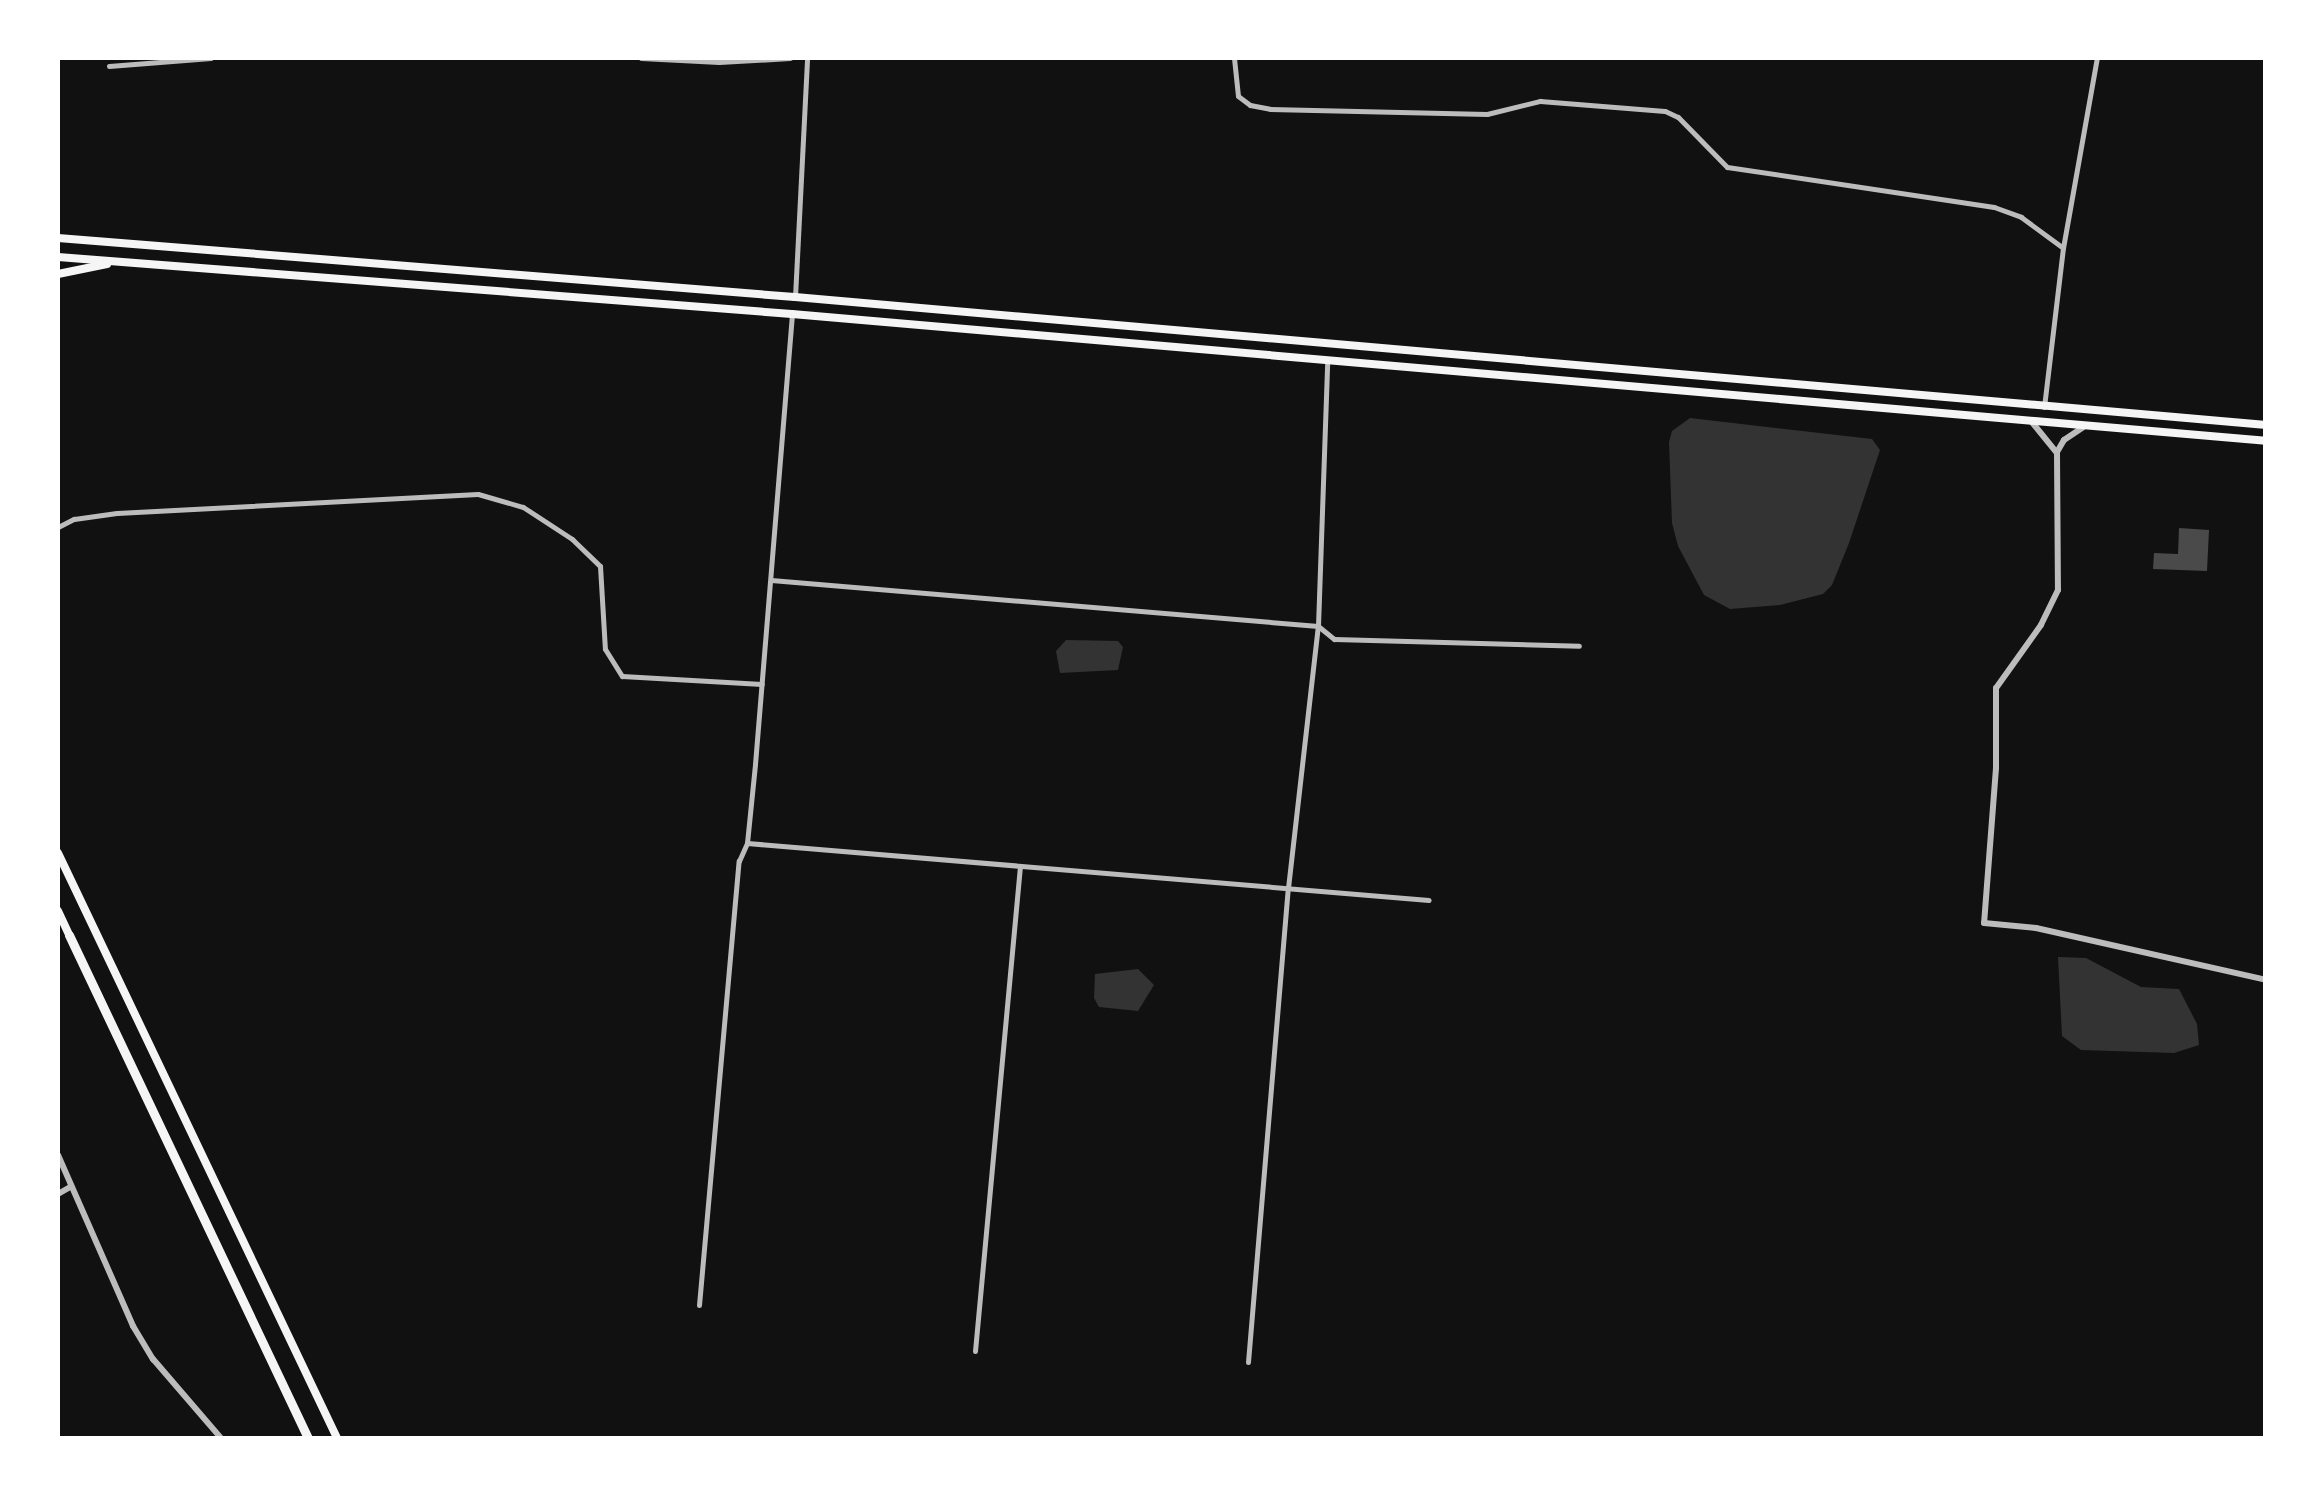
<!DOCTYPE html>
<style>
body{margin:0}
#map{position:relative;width:2323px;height:1496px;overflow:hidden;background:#111;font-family:"Sofia Sans Condensed",sans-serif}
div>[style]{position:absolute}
.water>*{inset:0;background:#333}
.building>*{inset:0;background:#4a4a4a}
.minor>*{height:5px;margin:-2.5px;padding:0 2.5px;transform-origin:2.5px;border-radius:2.5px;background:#bcbcbc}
.tertiary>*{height:6px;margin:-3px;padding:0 3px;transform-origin:3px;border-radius:3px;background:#bcbcbc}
.trunk>*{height:8px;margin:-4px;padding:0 4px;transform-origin:4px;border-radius:4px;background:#f5f5f5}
.motorway>*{height:9px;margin:-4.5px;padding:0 4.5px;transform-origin:4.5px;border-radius:4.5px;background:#f5f5f5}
span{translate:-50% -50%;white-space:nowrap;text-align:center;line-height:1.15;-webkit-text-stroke:8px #fff;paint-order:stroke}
.frame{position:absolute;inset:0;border:60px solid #fff;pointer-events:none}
</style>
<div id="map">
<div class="water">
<i style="clip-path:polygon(1690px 418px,1872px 439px,1880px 450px,1849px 543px,1832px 585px,1823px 594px,1780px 605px,1730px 609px,1704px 595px,1678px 546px,1672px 523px,1669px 442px,1672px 431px)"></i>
<i style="clip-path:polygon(1066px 640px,1118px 641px,1123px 647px,1118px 670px,1060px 673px,1056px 651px)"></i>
<i style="clip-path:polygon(2058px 957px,2086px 958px,2141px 987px,2179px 989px,2197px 1024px,2199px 1045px,2174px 1053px,2081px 1050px,2062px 1036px)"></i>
<i style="clip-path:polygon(1138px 969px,1154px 985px,1138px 1011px,1099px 1007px,1094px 998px,1095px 974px)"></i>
</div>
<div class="building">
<i style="clip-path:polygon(2179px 528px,2209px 530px,2207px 571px,2153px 569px,2154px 553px,2178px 554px)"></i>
</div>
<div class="minor">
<i style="left:641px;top:58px;width:78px;rotate:2.9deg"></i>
<i style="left:719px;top:62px;width:71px;rotate:-3.2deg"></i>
<i style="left:1234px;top:58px;width:38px;rotate:84deg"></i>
<i style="left:1238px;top:96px;width:15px;rotate:37deg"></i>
<i style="left:1250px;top:105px;width:20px;rotate:11deg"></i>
<i style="left:1270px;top:109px;width:217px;rotate:1.3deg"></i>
<i style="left:1487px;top:114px;width:55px;rotate:-13.8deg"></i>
<i style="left:1540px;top:101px;width:125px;rotate:4.6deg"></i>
<i style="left:1665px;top:111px;width:14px;rotate:25deg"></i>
<i style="left:1678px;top:117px;width:70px;rotate:45.6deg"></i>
<i style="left:1727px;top:167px;width:270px;rotate:8.5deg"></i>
<i style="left:1994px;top:207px;width:29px;rotate:20deg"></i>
<i style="left:2021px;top:217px;width:52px;rotate:36.4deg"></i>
<i style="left:109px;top:66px;width:102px;rotate:-4.5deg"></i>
<i style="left:795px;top:297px;width:239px;rotate:-87.1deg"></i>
<i style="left:2044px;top:407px;width:160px;rotate:-83.2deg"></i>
<i style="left:2063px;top:248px;width:193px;rotate:-79.9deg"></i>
<i style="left:58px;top:527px;width:18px;rotate:-27deg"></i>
<i style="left:74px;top:519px;width:43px;rotate:-7.9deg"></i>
<i style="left:117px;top:513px;width:361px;rotate:-3deg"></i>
<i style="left:478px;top:494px;width:47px;rotate:16.1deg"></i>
<i style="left:523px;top:507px;width:59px;rotate:33.1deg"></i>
<i style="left:572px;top:539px;width:39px;rotate:44deg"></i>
<i style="left:600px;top:566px;width:83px;rotate:86.6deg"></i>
<i style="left:605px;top:649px;width:32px;rotate:58deg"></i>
<i style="left:622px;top:676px;width:140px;rotate:3.3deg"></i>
<i style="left:771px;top:580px;width:549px;rotate:4.81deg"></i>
<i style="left:1318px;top:626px;width:21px;rotate:39deg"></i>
<i style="left:1334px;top:639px;width:245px;rotate:1.6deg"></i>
<i style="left:747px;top:843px;width:684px;rotate:4.78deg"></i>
<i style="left:699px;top:1305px;width:446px;rotate:-84.9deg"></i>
<i style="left:739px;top:861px;width:20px;rotate:-66deg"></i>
<i style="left:747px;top:843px;width:79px;rotate:-84.2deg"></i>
<i style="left:755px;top:764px;width:452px;rotate:-85.3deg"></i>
<i style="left:975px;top:1351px;width:487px;rotate:-84.7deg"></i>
<i style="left:1248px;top:1362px;width:476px;rotate:-85.2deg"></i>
<i style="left:1288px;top:888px;width:264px;rotate:-83.5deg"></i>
<i style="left:1318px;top:626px;width:264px;rotate:-88deg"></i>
</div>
<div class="tertiary">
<i style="left:2031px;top:421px;width:41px;rotate:50.9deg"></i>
<i style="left:2057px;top:453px;width:137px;rotate:89.6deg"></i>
<i style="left:2058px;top:590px;width:39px;rotate:116deg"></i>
<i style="left:2041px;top:625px;width:77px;rotate:125.5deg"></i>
<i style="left:1996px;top:688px;width:80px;rotate:90deg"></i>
<i style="left:1996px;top:768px;width:155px;rotate:94.4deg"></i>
<i style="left:1984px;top:923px;width:52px;rotate:5.5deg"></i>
<i style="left:2036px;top:928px;width:236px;rotate:12.7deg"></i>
<i style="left:2057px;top:452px;width:14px;rotate:-60deg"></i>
<i style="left:2064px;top:440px;width:23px;rotate:-34deg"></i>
<i style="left:58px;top:1155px;width:187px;rotate:66.3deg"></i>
<i style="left:133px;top:1326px;width:39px;rotate:59deg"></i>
<i style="left:153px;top:1359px;width:104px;rotate:49.3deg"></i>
<i style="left:58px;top:1194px;width:14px;rotate:-30deg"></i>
</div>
<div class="trunk">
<i style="left:58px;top:238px;width:739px;rotate:4.58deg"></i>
<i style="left:795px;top:297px;width:1477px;rotate:4.97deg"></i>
<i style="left:58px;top:257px;width:736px;rotate:4.44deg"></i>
<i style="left:792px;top:314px;width:1479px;rotate:4.92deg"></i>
<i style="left:58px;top:274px;width:50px;rotate:-11.5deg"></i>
<i style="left:58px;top:853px;width:648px;rotate:64.5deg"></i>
<i style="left:58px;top:911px;width:26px;rotate:65deg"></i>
</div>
<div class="motorway">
<i style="left:69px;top:935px;width:557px;rotate:64.59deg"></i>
</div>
<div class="frame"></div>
</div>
